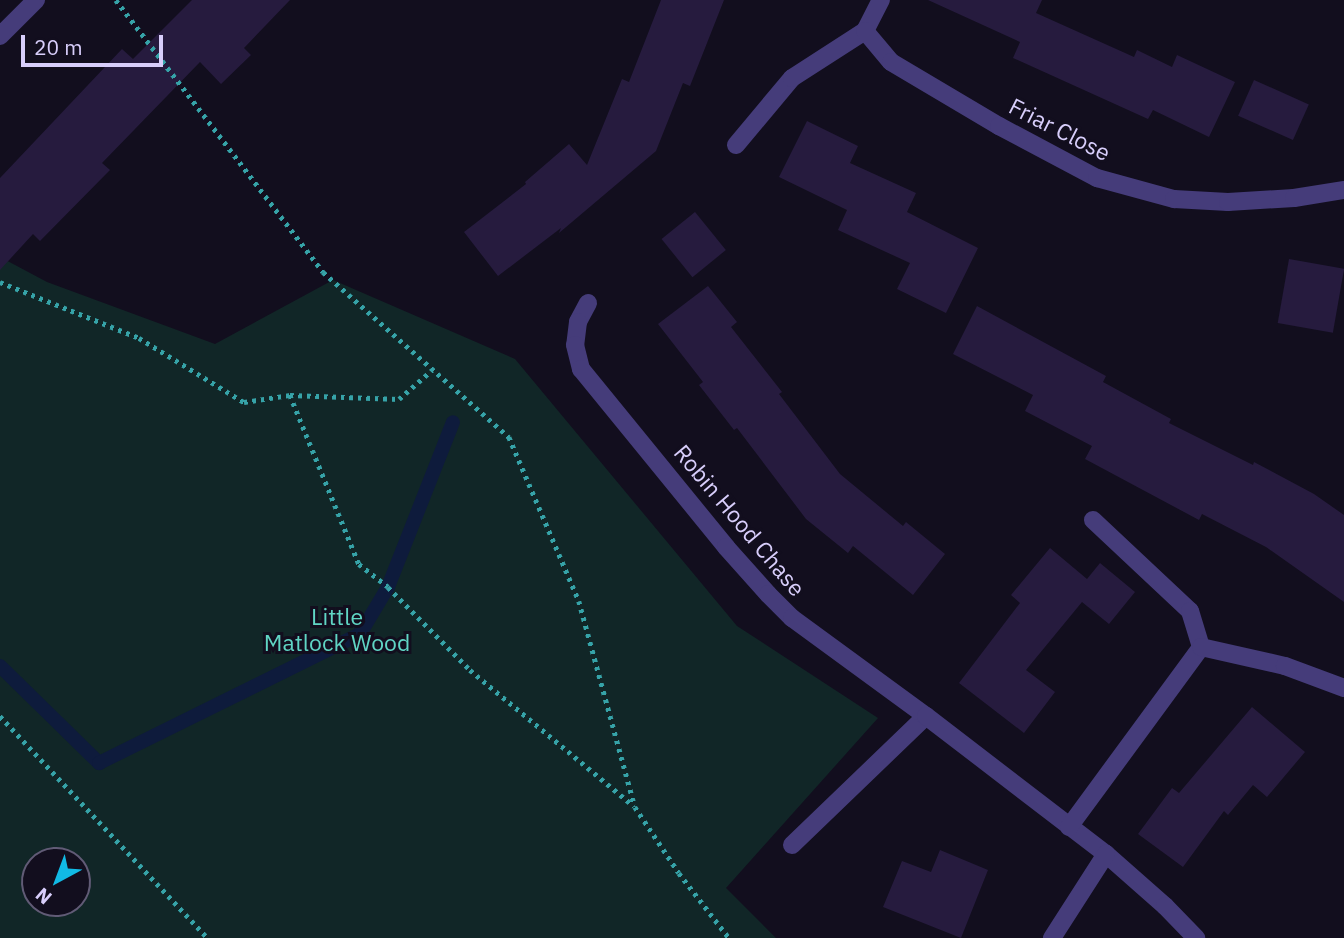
<!DOCTYPE html>
<style>
body{margin:0}
#map{position:relative;width:1344px;height:938px;overflow:hidden;background:#120e1e;font-family:"IBM Plex Sans",sans-serif}
div>[style]{position:absolute}
.green>*{inset:0;background:#112627}
.stream>*{height:14px;margin:-7px;padding:0 7px;transform-origin:7px;border-radius:7px;background:#0e1b3c}
.building>*{inset:0;background:#261b3e;transform-origin:0 0}
.path>*{height:4.5px;margin-top:-2.25px;transform-origin:0;background:repeating-linear-gradient(90deg,#36a3a8 0 3.5px,transparent 0 8.5px)}
.service>*{height:18px;margin:-9px;padding:0 9px;transform-origin:9px;border-radius:9px;background:#453c7a}
.minor>*{height:18px;margin:-9px;padding:0 9px;transform-origin:9px;border-radius:9px;background:#453c7a}
span{translate:-50% -50%;white-space:nowrap;text-align:center;line-height:1.15;-webkit-text-stroke:6px #120e1e;paint-order:stroke}
.street-label{font-size:23px;color:#d8cefb}
.park-label{font-size:23px;color:#60d5c4}
.north{position:absolute;left:21px;top:847px;width:70px;height:70px;box-sizing:border-box;background:#120e1e;border:2px solid #615b76;border-radius:50%;rotate:221deg;font-size:19px;font-weight:700;line-height:28px;text-align:center;color:#d8cefb}
.north::after{content:'';display:block;margin:auto;width:24px;height:32px;background:#11bae5;clip-path:polygon(50% 0,100% 100%,50% 72%,0 100%)}
.scale{position:absolute;left:21px;top:35px;width:142px;height:32px;box-sizing:border-box;border:4px solid #d8cefb;border-top:0;padding-left:9px;font-size:21px;line-height:24px;white-space:nowrap;color:#d8cefb;-webkit-text-stroke:5px #120e1e;paint-order:stroke}
</style>
<div id="map">
<div class="green">
<i style="clip-path:polygon(evenodd,0 257px,47px 282px,215px 344px,333px 280px,515px 359px,737px 626px,878px 718px,726px 888px,776px 938px,0 938px,0 257px,35px 861px,77px 861px,77px 903px,35px 903px,35px 861px)"></i>
</div>
<div class="stream">
<i style="left:0;top:666px;width:139px;rotate:44.4deg"></i>
<i style="left:99px;top:763px;width:291px;rotate:-26.3deg"></i>
<i style="left:360px;top:634px;width:55px;rotate:-59.2deg"></i>
<i style="left:388px;top:587px;width:177px;rotate:-68.5deg"></i>
</div>
<div class="building">
<i style="clip-path:polygon(192px 0,290px 0,244px 48px,251px 55px,221px 84px,200px 62px,102px 163px,110px 170px,40px 241px,33px 234px,0 270px,0 178px,122px 49px,133px 59px)"></i>
<i style="clip-path:polygon(661px 0,724px 0,690px 86px,683px 83px,656px 151px,559px 233px,561px 228px,498px 276px,464px 232px,526px 184px,525px 182px,569px 144px,587px 165px,622px 79px,629px 82px)"></i>
<i style="clip-path:polygon(928px 0,1042px 0,1036px 13px,1134px 57px,1137px 50px,1172px 67px,1177px 55px,1235px 82px,1209px 137px,1153px 110px,1148px 119px,1013px 58px,1020px 42px)"></i>
<i style="left:1254px;top:80px;width:60px;height:39px;rotate:24deg"></i>
<i style="clip-path:polygon(807px 121px,858px 146px,850px 163px,916px 193px,907px 212px,978px 248px,946px 313px,897px 289px,910px 263px,838px 230px,847px 210px,779px 177px)"></i>
<i style="left:695px;top:212px;width:49px;height:43px;rotate:51deg"></i>
<i style="left:1289px;top:259px;width:56px;height:65px;rotate:10deg"></i>
<i style="clip-path:polygon(708px 286px,737px 322px,731px 327px,782px 392px,779px 394px,840px 474px,903px 526px,906px 522px,945px 554px,913px 595px,853px 546px,848px 553px,806px 519px,737px 428px,734px 430px,699px 385px,703px 382px,658px 324px)"></i>
<i style="clip-path:polygon(977px 306px,1106px 376px,1103px 382px,1171px 419px,1169px 423px,1253px 465px,1254px 462px,1314px 494px,1344px 515px,1344px 602px,1266px 547px,1202px 514px,1199px 520px,1085px 459px,1092px 446px,1025px 411px,1033px 395px,953px 354px)"></i>
<i style="clip-path:polygon(1050px 548px,1087px 579px,1100px 563px,1135px 592px,1109px 624px,1082px 602px,1026px 670px,1055px 692px,1024px 733px,959px 683px,1020px 603px,1011px 595px)"></i>
<i style="clip-path:polygon(1252px 707px,1305px 752px,1267px 797px,1253px 785px,1228px 815px,1224px 811px,1183px 867px,1138px 834px,1172px 788px,1179px 793px)"></i>
<i style="clip-path:polygon(940px 850px,988px 870px,961px 938px,883px 907px,902px 861px,931px 872px)"></i>
</div>
<div class="path">
<i style="left:116px;top:0;width:342px;rotate:52.7deg"></i>
<i style="left:323px;top:272px;width:249px;rotate:41.6deg"></i>
<i style="left:509px;top:437px;width:178px;rotate:66.9deg"></i>
<i style="left:579px;top:601px;width:213px;rotate:74.8deg"></i>
<i style="left:635px;top:807px;width:79px;rotate:56.3deg"></i>
<i style="left:679px;top:873px;width:82px;rotate:52.4deg"></i>
<i style="left:0;top:282px;width:150px;rotate:21.9deg"></i>
<i style="left:139px;top:338px;width:123px;rotate:31.4deg"></i>
<i style="left:244px;top:402px;width:47px;rotate:-8.7deg"></i>
<i style="left:290px;top:395px;width:109px;rotate:2.1deg"></i>
<i style="left:399px;top:399px;width:44px;rotate:-41.3deg"></i>
<i style="left:290px;top:395px;width:183px;rotate:67.8deg"></i>
<i style="left:359px;top:564px;width:37px;rotate:38deg"></i>
<i style="left:388px;top:587px;width:117px;rotate:45.3deg"></i>
<i style="left:470px;top:670px;width:213px;rotate:39.7deg"></i>
<i style="left:0;top:716px;width:304px;rotate:46.9deg"></i>
</div>
<div class="service">
<i style="left:736px;top:145px;width:87px;rotate:-50.1deg"></i>
<i style="left:792px;top:78px;width:87px;rotate:-32.8deg"></i>
<i style="left:865px;top:31px;width:35px;rotate:-63deg"></i>
<i style="left:1093px;top:520px;width:133px;rotate:43.2deg"></i>
<i style="left:1190px;top:611px;width:38px;rotate:73deg"></i>
<i style="left:792px;top:845px;width:186px;rotate:-43.9deg"></i>
</div>
<div class="minor">
<i style="left:865px;top:31px;width:40px;rotate:50deg"></i>
<i style="left:891px;top:62px;width:126px;rotate:30.7deg"></i>
<i style="left:999px;top:126px;width:111px;rotate:28deg"></i>
<i style="left:1097px;top:178px;width:80px;rotate:15.3deg"></i>
<i style="left:1174px;top:199px;width:54px;rotate:3.2deg"></i>
<i style="left:1228px;top:202px;width:66px;rotate:-3.5deg"></i>
<i style="left:1294px;top:198px;width:51px;rotate:-9.1deg"></i>
<i style="left:0;top:36px;width:51px;rotate:-45deg"></i>
<i style="left:588px;top:303px;width:21px;rotate:118deg"></i>
<i style="left:578px;top:322px;width:23px;rotate:97deg"></i>
<i style="left:575px;top:345px;width:25px;rotate:76deg"></i>
<i style="left:581px;top:369px;width:230px;rotate:50.8deg"></i>
<i style="left:726px;top:547px;width:63px;rotate:48.2deg"></i>
<i style="left:768px;top:594px;width:34px;rotate:45deg"></i>
<i style="left:792px;top:618px;width:166px;rotate:36.2deg"></i>
<i style="left:926px;top:716px;width:227px;rotate:37.5deg"></i>
<i style="left:1106px;top:854px;width:79px;rotate:41.4deg"></i>
<i style="left:1165px;top:906px;width:45px;rotate:45.9deg"></i>
<i style="left:1069px;top:827px;width:223px;rotate:-53.7deg"></i>
<i style="left:1201px;top:647px;width:86px;rotate:12.7deg"></i>
<i style="left:1285px;top:666px;width:63px;rotate:20.4deg"></i>
<i style="left:1052px;top:938px;width:100px;rotate:-57.3deg"></i>
</div>
<div class="street-label">
<span style="left:1060px;top:129px;rotate:27deg">Friar Close</span>
<span style="left:740px;top:520px;rotate:50deg">Robin Hood Chase</span>
</div>
<div class="park-label">
<span style="left:337px;top:629px">Little<br>Matlock Wood</span>
</div>
<div class="north">N</div>
<div class="scale">20 m</div>
</div>
